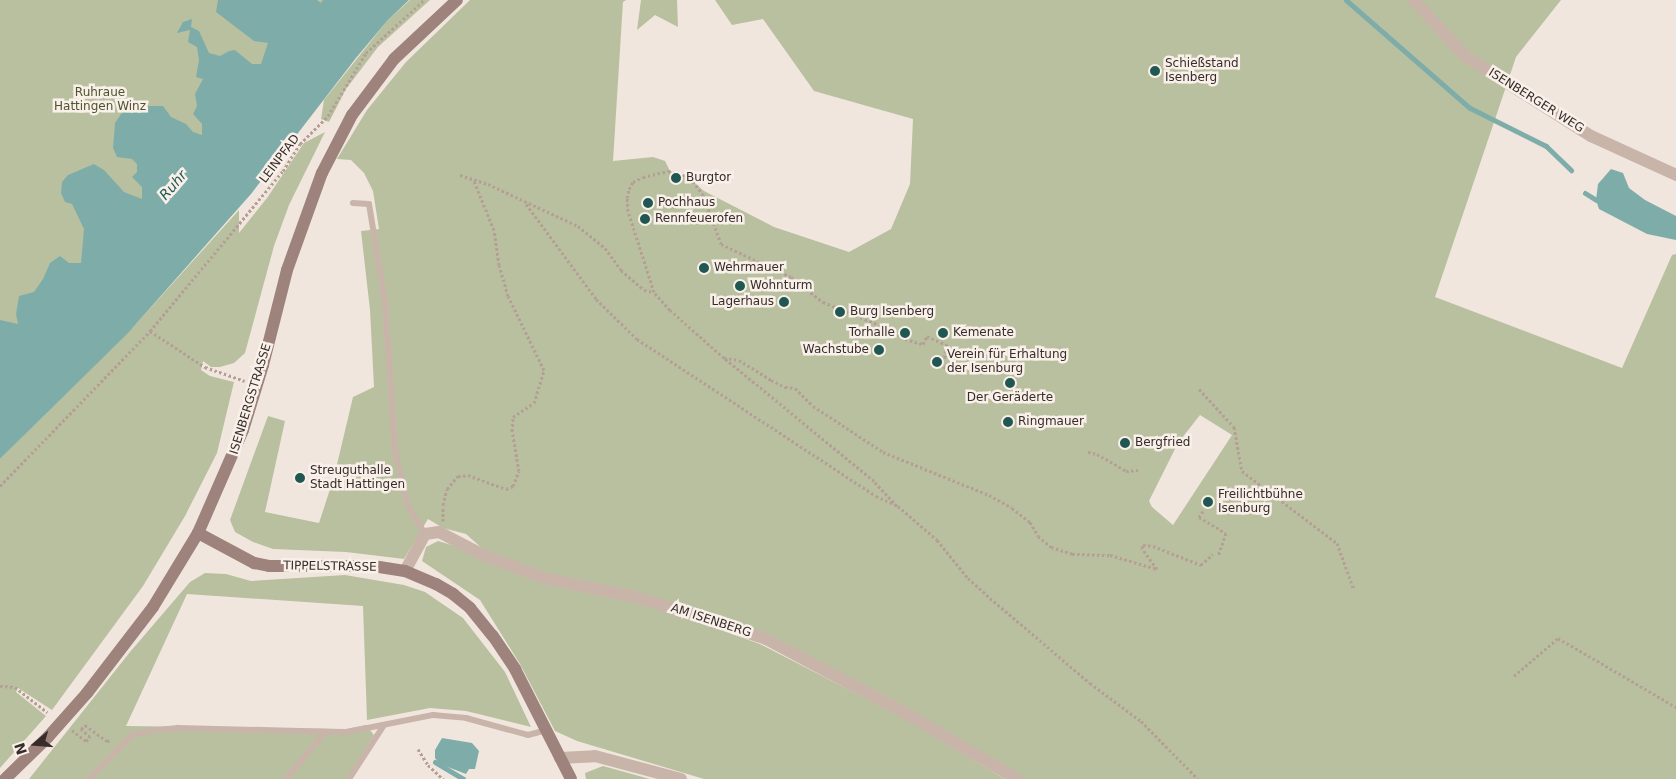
<!DOCTYPE html>
<meta charset="utf-8">
<style>
body{margin:0}
#map{position:relative;width:1676px;height:779px;overflow:hidden;background:#f1e6de;font-family:"DejaVu Sans",sans-serif}
div>[style]{position:absolute}
.green>*{inset:0;background:#b9c09f}
.water>*{inset:0;background:#7eada9}
.stream>*{height:5px;margin:-2.5px;padding:0 2.5px;transform-origin:2.5px;border-radius:2.5px;background:#7eada9}
.path>*{height:3px;margin-top:-1.5px;transform-origin:0;background:repeating-linear-gradient(90deg,#b59e95 0 2.5px,transparent 0 5px)}
.lane>*{height:6px;margin:-3px;padding:0 3px;transform-origin:3px;border-radius:3px;background:#c9b4aa}
.street>*{height:12px;margin:-6px;padding:0 6px;transform-origin:6px;border-radius:6px;background:#c9b4aa}
.secondary>*{height:12px;margin:-6px;padding:0 6px;transform-origin:6px;border-radius:6px;background:#9d837c}
.dots>*{width:14px;height:14px;translate:-50% -50%;box-sizing:border-box;border:2px solid #f9f0ea;border-radius:50%}
span{translate:-50% -50%;white-space:nowrap;text-align:center;line-height:1.15;-webkit-text-stroke:5px #f9f0ea;paint-order:stroke}
.poi-label{font-size:12px;color:#372c29}
.left{translate:0 -50%;text-align:left}
.right{translate:-100% -50%;text-align:right}
.park-label{font-size:12px;color:#4c542e}
.street-label{font-size:12px;color:#372c29}
.water-label{font-size:14px;color:#215753;font-style:italic}
.north{position:absolute;left:10px;top:719px;width:50px;height:50px;-webkit-text-stroke:4px #f9f0ea;paint-order:stroke;rotate:252deg;font-size:14px;font-weight:700;line-height:20px;text-align:center;color:#372c29}
.north::after{content:'';display:block;margin:auto;width:18px;height:22px;background:#372c29;clip-path:polygon(50% 0,100% 100%,50% 72%,0 100%)}
</style>
<div id="map">
<div class="green">
<i style="clip-path:polygon(0 0,332px 0,101px 246px,0 343px)"></i>
<i style="clip-path:polygon(410px 0,430px 0,378px 47px,346px 89px,329px 122px,321px 119px,324px 100px,387px 21px)"></i>
<i style="clip-path:polygon(evenodd,470px 0,626px 0,623px 2px,613px 161px,653px 157px,665px 161px,670px 171px,689px 178px,704px 191px,774px 227px,849px 252px,891px 229px,910px 184px,913px 119px,814px 91px,763px 19px,732px 25px,715px 0,1561px 0,1516px 57px,1435px 297px,1622px 368px,1672px 255px,1676px 254px,1676px 779px,1023px 779px,766px 635px,543px 573px,485px 551px,466px 534px,443px 528px,428px 519px,404px 559px,346px 552px,273px 549px,253px 542px,235px 532px,230px 520px,268px 416px,285px 421px,265px 512px,319px 523px,334px 477px,353px 397px,374px 387px,370px 310px,361px 231px,379px 229px,373px 191px,364px 173px,351px 160px,337px 159px,367px 110px,406px 62px,470px 0,1200px 415px,1232px 435px,1173px 525px,1152px 507px,1149px 501px,1178px 443px,1200px 415px)"></i>
<i style="clip-path:polygon(641px 0,677px 0,678px 27px,655px 15px,637px 30px)"></i>
<i style="clip-path:polygon(325px 132px,289px 205px,274px 246px,245px 353px,234px 363px,220px 367px,211px 367px,203px 361px,201px 370px,210px 376px,234px 382px,217px 453px,185px 516px,143px 586px,52px 710px,18px 688px,16px 692px,46px 716px,0 768px,0 459px,134px 326px,239px 210px,239px 233px,267px 198px,304px 143px)"></i>
<i style="clip-path:polygon(438px 541px,636px 600px,760px 644px,904px 718px,1005px 779px,704px 779px,577px 741px,555px 731px,520px 664px,480px 600px,422px 561px,426px 547px)"></i>
<i style="clip-path:polygon(205px 573px,226px 574px,251px 581px,345px 575px,404px 585px,425px 592px,463px 618px,505px 672px,531px 727px,466px 711px,430px 708px,367px 720px,363px 606px,187px 594px,126px 726px,346px 729px,366px 725px,374px 735px,347px 779px,29px 779px,130px 652px,190px 582px)"></i>
<i style="clip-path:polygon(603px 766px,650px 779px,586px 779px,585px 773px)"></i>
</div>
<div class="water">
<i style="clip-path:polygon(218px 0,317px 0,321px 3px,323px 0,409px 0,387px 21px,356px 58px,251px 194px,128px 333px,0 459px,0 320px,18px 324px,16px 314px,19px 296px,34px 292px,43px 279px,50px 263px,60px 256px,69px 263px,81px 263px,84px 229px,72px 204px,65px 202px,61px 193px,62px 182px,68px 175px,94px 164px,104px 170px,124px 192px,142px 199px,142px 187px,132px 177px,137px 172px,137px 164px,132px 159px,117px 157px,113px 148px,115px 123px,121px 114px,132px 106px,163px 106px,171px 117px,186px 124px,193px 132px,202px 135px,202px 124px,193px 114px,197px 106px,195px 94px,203px 79px,196px 77px,199px 60px,197px 47px,188px 42px,190px 30px,177px 33px,183px 22px,192px 19px,191px 27px,199px 31px,209px 53px,220px 56px,229px 51px,235px 50px,252px 64px,261px 64px,268px 43px,254px 41px,216px 12px)"></i>
<i style="clip-path:polygon(1611px 169px,1623px 173px,1629px 188px,1645px 200px,1676px 216px,1676px 240px,1647px 234px,1599px 209px,1596px 200px,1598px 184px)"></i>
<i style="clip-path:polygon(442px 738px,472px 743px,479px 751px,475px 769px,469px 769px,466px 774px,440px 764px,435px 758px,435px 750px)"></i>
</div>
<div class="stream">
<i style="left:1346px;top:0;width:164px;rotate:41.1deg"></i>
<i style="left:1470px;top:108px;width:85px;rotate:26.6deg"></i>
<i style="left:1546px;top:146px;width:35px;rotate:44deg"></i>
<i style="left:1585px;top:193px;width:13px;rotate:32deg"></i>
<i style="left:435px;top:762px;width:33px;rotate:31deg"></i>
</div>
<div class="path">
<i style="left:460px;top:175px;width:29px;rotate:18deg"></i>
<i style="left:488px;top:184px;width:99px;rotate:25deg"></i>
<i style="left:578px;top:226px;width:35px;rotate:39deg"></i>
<i style="left:605px;top:248px;width:27px;rotate:54deg"></i>
<i style="left:621px;top:270px;width:30px;rotate:41deg"></i>
<i style="left:644px;top:290px;width:9px;rotate:13deg"></i>
<i style="left:664px;top:201px;width:13px;rotate:29deg"></i>
<i style="left:675px;top:207px;width:32px;rotate:-5deg"></i>
<i style="left:526px;top:204px;width:118px;rotate:53.6deg"></i>
<i style="left:596px;top:299px;width:57px;rotate:44.3deg"></i>
<i style="left:637px;top:339px;width:286px;rotate:33.3deg"></i>
<i style="left:876px;top:496px;width:24px;rotate:24deg"></i>
<i style="left:898px;top:506px;width:52px;rotate:41.1deg"></i>
<i style="left:937px;top:540px;width:49px;rotate:50.8deg"></i>
<i style="left:968px;top:578px;width:30px;rotate:42deg"></i>
<i style="left:990px;top:598px;width:131px;rotate:40.4deg"></i>
<i style="left:1090px;top:683px;width:64px;rotate:36.7deg"></i>
<i style="left:1141px;top:721px;width:81px;rotate:45.5deg"></i>
<i style="left:150px;top:331px;width:66px;rotate:33.2deg"></i>
<i style="left:205px;top:367px;width:42px;rotate:19.3deg"></i>
<i style="left:724px;top:358px;width:15px;rotate:8deg"></i>
<i style="left:739px;top:360px;width:38px;rotate:32deg"></i>
<i style="left:771px;top:380px;width:16px;rotate:27deg"></i>
<i style="left:785px;top:387px;width:10px;rotate:6deg"></i>
<i style="left:795px;top:388px;width:25px;rotate:45deg"></i>
<i style="left:813px;top:406px;width:84px;rotate:33.3deg"></i>
<i style="left:883px;top:452px;width:114px;rotate:22.1deg"></i>
<i style="left:989px;top:495px;width:26px;rotate:29deg"></i>
<i style="left:1012px;top:508px;width:23px;rotate:38deg"></i>
<i style="left:1030px;top:522px;width:16px;rotate:60deg"></i>
<i style="left:1038px;top:536px;width:17px;rotate:40deg"></i>
<i style="left:1051px;top:547px;width:22px;rotate:18deg"></i>
<i style="left:1072px;top:554px;width:38px;rotate:2deg"></i>
<i style="left:1110px;top:555px;width:49px;rotate:16.6deg"></i>
<i style="left:1157px;top:569px;width:26px;rotate:-126deg"></i>
<i style="left:1142px;top:548px;width:3px;rotate:-72deg"></i>
<i style="left:1143px;top:545px;width:10px;rotate:6deg"></i>
<i style="left:1153px;top:546px;width:52px;rotate:21.6deg"></i>
<i style="left:1201px;top:565px;width:16px;rotate:-43deg"></i>
<i style="left:939px;top:364px;width:15px;rotate:28deg"></i>
<i style="left:952px;top:371px;width:4px;rotate:-27deg"></i>
<i style="left:1199px;top:389px;width:52px;rotate:47.4deg"></i>
<i style="left:1234px;top:427px;width:45px;rotate:79.7deg"></i>
<i style="left:1242px;top:471px;width:119px;rotate:37.2deg"></i>
<i style="left:1337px;top:543px;width:50px;rotate:70.1deg"></i>
<i style="left:1088px;top:452px;width:9px;rotate:13deg"></i>
<i style="left:1097px;top:454px;width:34px;rotate:30deg"></i>
<i style="left:1126px;top:471px;width:12px;rotate:-5deg"></i>
<i style="left:0;top:486px;width:216px;rotate:-45.9deg"></i>
<i style="left:150px;top:331px;width:208px;rotate:-50.3deg"></i>
<i style="left:283px;top:171px;width:32px;rotate:-58deg"></i>
<i style="left:300px;top:144px;width:40px;rotate:-45deg"></i>
<i style="left:328px;top:116px;width:74px;rotate:-58.9deg"></i>
<i style="left:366px;top:53px;width:79px;rotate:-42.4deg"></i>
<i style="left:897px;top:506px;width:34px;rotate:-133deg"></i>
<i style="left:874px;top:481px;width:194px;rotate:-140.6deg"></i>
<i style="left:724px;top:358px;width:72px;rotate:-138.4deg"></i>
<i style="left:670px;top:310px;width:24px;rotate:-132deg"></i>
<i style="left:654px;top:292px;width:85px;rotate:-107.8deg"></i>
<i style="left:628px;top:211px;width:13px;rotate:-94deg"></i>
<i style="left:627px;top:198px;width:9px;rotate:-77deg"></i>
<i style="left:629px;top:189px;width:8px;rotate:-60deg"></i>
<i style="left:633px;top:182px;width:11px;rotate:-27deg"></i>
<i style="left:643px;top:177px;width:26px;rotate:-13deg"></i>
<i style="left:668px;top:171px;width:23px;rotate:15deg"></i>
<i style="left:690px;top:177px;width:22px;rotate:54deg"></i>
<i style="left:703px;top:195px;width:52px;rotate:69.8deg"></i>
<i style="left:721px;top:244px;width:77px;rotate:25.2deg"></i>
<i style="left:791px;top:277px;width:41px;rotate:38deg"></i>
<i style="left:823px;top:302px;width:71px;rotate:22.2deg"></i>
<i style="left:889px;top:329px;width:19px;rotate:32deg"></i>
<i style="left:905px;top:339px;width:19px;rotate:16deg"></i>
<i style="left:923px;top:344px;width:9px;rotate:-63deg"></i>
<i style="left:927px;top:336px;width:23px;rotate:25deg"></i>
<i style="left:948px;top:346px;width:11px;rotate:112deg"></i>
<i style="left:944px;top:356px;width:9px;rotate:27deg"></i>
<i style="left:952px;top:360px;width:16px;rotate:63deg"></i>
<i style="left:1203px;top:511px;width:7px;rotate:124deg"></i>
<i style="left:1199px;top:517px;width:31px;rotate:31deg"></i>
<i style="left:1226px;top:533px;width:24px;rotate:109deg"></i>
<i style="left:443px;top:521px;width:16px;rotate:-90deg"></i>
<i style="left:443px;top:505px;width:16px;rotate:-76deg"></i>
<i style="left:447px;top:489px;width:17px;rotate:-50deg"></i>
<i style="left:458px;top:476px;width:10px;rotate:-6deg"></i>
<i style="left:468px;top:475px;width:40px;rotate:20.2deg"></i>
<i style="left:506px;top:489px;width:8px;rotate:-23deg"></i>
<i style="left:513px;top:486px;width:16px;rotate:-68deg"></i>
<i style="left:519px;top:471px;width:41px;rotate:-99.9deg"></i>
<i style="left:512px;top:431px;width:14px;rotate:-86deg"></i>
<i style="left:513px;top:417px;width:25px;rotate:-34deg"></i>
<i style="left:534px;top:403px;width:34px;rotate:-73deg"></i>
<i style="left:544px;top:370px;width:82px;rotate:-115.9deg"></i>
<i style="left:508px;top:296px;width:32px;rotate:-106deg"></i>
<i style="left:499px;top:265px;width:35px;rotate:-98deg"></i>
<i style="left:494px;top:230px;width:53px;rotate:-112.2deg"></i>
<i style="left:1514px;top:676px;width:58px;rotate:-40.8deg"></i>
<i style="left:1558px;top:638px;width:137px;rotate:30.3deg"></i>
<i style="left:0;top:686px;width:15px;rotate:4deg"></i>
<i style="left:15px;top:687px;width:41px;rotate:38deg"></i>
<i style="left:72px;top:730px;width:18px;rotate:38deg"></i>
<i style="left:86px;top:741px;width:6px;rotate:-45deg"></i>
<i style="left:90px;top:737px;width:12px;rotate:-138deg"></i>
<i style="left:81px;top:729px;width:6px;rotate:-45deg"></i>
<i style="left:85px;top:725px;width:27px;rotate:36deg"></i>
<i style="left:107px;top:741px;width:5px;rotate:-11deg"></i>
<i style="left:418px;top:749px;width:19px;rotate:58deg"></i>
<i style="left:428px;top:765px;width:21px;rotate:43deg"></i>
</div>
<div class="lane">
<i style="left:353px;top:203px;width:16px;rotate:4deg"></i>
<i style="left:369px;top:204px;width:100px;rotate:80.8deg"></i>
<i style="left:385px;top:303px;width:147px;rotate:86.1deg"></i>
<i style="left:395px;top:450px;width:55px;rotate:77.5deg"></i>
<i style="left:407px;top:504px;width:35px;rotate:59deg"></i>
<i style="left:89px;top:779px;width:62px;rotate:-45.7deg"></i>
<i style="left:132px;top:735px;width:16px;rotate:-14deg"></i>
<i style="left:148px;top:731px;width:30px;rotate:-6deg"></i>
<i style="left:178px;top:728px;width:169px;rotate:1.4deg"></i>
<i style="left:347px;top:732px;width:88px;rotate:-11.2deg"></i>
<i style="left:433px;top:715px;width:33px;rotate:5deg"></i>
<i style="left:466px;top:718px;width:64px;rotate:15.3deg"></i>
<i style="left:528px;top:735px;width:20px;rotate:-15deg"></i>
<i style="left:286px;top:779px;width:61px;rotate:-50.3deg"></i>
<i style="left:349px;top:779px;width:64px;rotate:-57.1deg"></i>
</div>
<div class="street">
<i style="left:1414px;top:0;width:77px;rotate:47.6deg"></i>
<i style="left:1466px;top:57px;width:148px;rotate:32.3deg"></i>
<i style="left:1591px;top:136px;width:94px;rotate:24.6deg"></i>
<i style="left:405px;top:571px;width:42px;rotate:-61.6deg"></i>
<i style="left:425px;top:534px;width:14px;rotate:-8deg"></i>
<i style="left:439px;top:532px;width:50px;rotate:27.6deg"></i>
<i style="left:483px;top:555px;width:65px;rotate:20.7deg"></i>
<i style="left:544px;top:578px;width:94px;rotate:11.7deg"></i>
<i style="left:636px;top:597px;width:67px;rotate:17.4deg"></i>
<i style="left:700px;top:617px;width:70px;rotate:18.4deg"></i>
<i style="left:766px;top:639px;width:160px;rotate:28deg"></i>
<i style="left:907px;top:714px;width:128px;rotate:30.6deg"></i>
<i style="left:560px;top:758px;width:35px;rotate:-3deg"></i>
<i style="left:595px;top:756px;width:89px;rotate:15deg"></i>
</div>
<div class="secondary">
<i style="left:198px;top:533px;width:64px;rotate:28.2deg"></i>
<i style="left:254px;top:563px;width:15px;rotate:11deg"></i>
<i style="left:269px;top:566px;width:104px"></i>
<i style="left:373px;top:566px;width:32px;rotate:9deg"></i>
<i style="left:405px;top:571px;width:34px;rotate:23deg"></i>
<i style="left:436px;top:584px;width:20px;rotate:30deg"></i>
<i style="left:453px;top:594px;width:22px;rotate:39deg"></i>
<i style="left:470px;top:608px;width:36px;rotate:51deg"></i>
<i style="left:493px;top:636px;width:40px;rotate:56deg"></i>
<i style="left:515px;top:669px;width:123px;rotate:63deg"></i>
<i style="left:5px;top:779px;width:60px;rotate:-44.3deg"></i>
<i style="left:48px;top:737px;width:59px;rotate:-48.4deg"></i>
<i style="left:87px;top:693px;width:108px;rotate:-52.5deg"></i>
<i style="left:153px;top:607px;width:87px;rotate:-58.7deg"></i>
<i style="left:198px;top:533px;width:112px;rotate:-66.4deg"></i>
<i style="left:243px;top:430px;width:68px;rotate:-72.9deg"></i>
<i style="left:263px;top:365px;width:98px;rotate:-75.8deg"></i>
<i style="left:287px;top:270px;width:103px;rotate:-70.2deg"></i>
<i style="left:322px;top:173px;width:65px;rotate:-62.7deg"></i>
<i style="left:352px;top:115px;width:70px;rotate:-53.1deg"></i>
<i style="left:394px;top:59px;width:86px;rotate:-43.1deg"></i>
</div>
<div class="dots">
<i style="left:1155px;top:71px;background:#215753"></i>
<i style="left:676px;top:178px;background:#215753"></i>
<i style="left:648px;top:203px;background:#215753"></i>
<i style="left:645px;top:219px;background:#215753"></i>
<i style="left:704px;top:268px;background:#215753"></i>
<i style="left:740px;top:286px;background:#215753"></i>
<i style="left:784px;top:302px;background:#215753"></i>
<i style="left:840px;top:312px;background:#215753"></i>
<i style="left:905px;top:333px;background:#215753"></i>
<i style="left:943px;top:333px;background:#215753"></i>
<i style="left:879px;top:350px;background:#215753"></i>
<i style="left:937px;top:362px;background:#215753"></i>
<i style="left:1010px;top:383px;background:#215753"></i>
<i style="left:1008px;top:422px;background:#215753"></i>
<i style="left:1125px;top:443px;background:#215753"></i>
<i style="left:300px;top:478px;background:#215753"></i>
<i style="left:1208px;top:502px;background:#215753"></i>
</div>
<div class="poi-label">
<span class="left" style="left:1165px;top:71px">Schießstand<br>Isenberg</span>
<span class="left" style="left:686px;top:178px">Burgtor</span>
<span class="left" style="left:658px;top:203px">Pochhaus</span>
<span class="left" style="left:655px;top:219px">Rennfeuerofen</span>
<span class="left" style="left:714px;top:268px">Wehrmauer</span>
<span class="left" style="left:750px;top:286px">Wohnturm</span>
<span class="right" style="left:774px;top:302px">Lagerhaus</span>
<span class="left" style="left:850px;top:312px">Burg Isenberg</span>
<span class="right" style="left:895px;top:333px">Torhalle</span>
<span class="left" style="left:953px;top:333px">Kemenate</span>
<span class="right" style="left:869px;top:350px">Wachstube</span>
<span class="left" style="left:947px;top:362px">Verein für Erhaltung<br>der Isenburg</span>
<span style="left:1010px;top:398px">Der Geräderte</span>
<span class="left" style="left:1018px;top:422px">Ringmauer</span>
<span class="left" style="left:1135px;top:443px">Bergfried</span>
<span class="left" style="left:310px;top:478px">Streuguthalle<br>Stadt Hattingen</span>
<span class="left" style="left:1218px;top:502px">Freilichtbühne<br>Isenburg</span>
</div>
<div class="park-label">
<span style="left:100px;top:100px">Ruhraue<br>Hattingen Winz</span>
</div>
<div class="street-label">
<span style="left:1536px;top:101px;rotate:32deg">ISENBERGER WEG</span>
<span style="left:280px;top:159px;rotate:-53deg">LEINPFAD</span>
<span style="left:251px;top:399px;rotate:-73deg">ISENBERGSTRASSE</span>
<span style="left:330px;top:567px;rotate:1deg">TIPPELSTRASSE</span>
<span style="left:711px;top:621px;rotate:18deg">AM ISENBERG</span>
</div>
<div class="water-label">
<span style="left:173px;top:185px;rotate:-49deg">Ruhr</span>
</div>
<div class="north">N</div>
</div>
